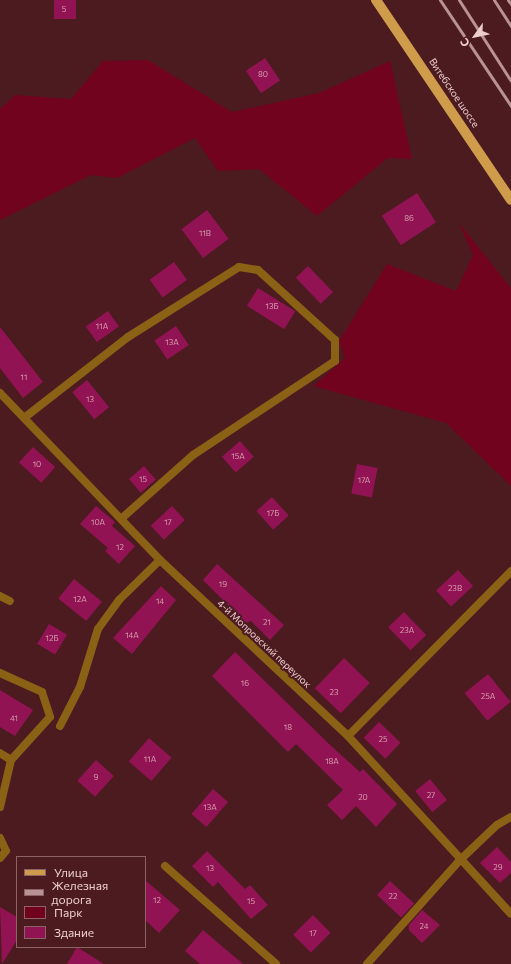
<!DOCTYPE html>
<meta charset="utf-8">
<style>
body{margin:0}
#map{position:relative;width:511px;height:964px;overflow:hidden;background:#4b1b20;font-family:Commissioner,sans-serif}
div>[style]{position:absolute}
.green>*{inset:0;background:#72031f}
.building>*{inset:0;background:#911353;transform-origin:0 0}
.lane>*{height:8px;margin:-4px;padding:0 4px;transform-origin:4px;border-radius:4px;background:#8a6115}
.street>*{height:8px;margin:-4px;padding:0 4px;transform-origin:4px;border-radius:4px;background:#8a6115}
.primary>*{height:10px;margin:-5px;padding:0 5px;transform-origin:5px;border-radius:5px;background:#ce9c4b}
.rail>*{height:3px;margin:-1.5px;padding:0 1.5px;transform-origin:1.5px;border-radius:1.5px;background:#b89294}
span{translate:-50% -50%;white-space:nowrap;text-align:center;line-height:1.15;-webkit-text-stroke:3.5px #4b1b20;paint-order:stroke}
.number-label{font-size:8px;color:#d69eae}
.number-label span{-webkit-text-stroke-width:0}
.street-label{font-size:10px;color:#edcdcd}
.legend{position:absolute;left:16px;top:856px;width:130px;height:92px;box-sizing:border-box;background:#4b1b20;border:1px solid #8c6265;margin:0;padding:5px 7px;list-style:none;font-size:12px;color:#edcdcd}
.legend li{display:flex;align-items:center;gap:8px;height:20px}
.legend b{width:20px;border:1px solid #8c6265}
.north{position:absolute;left:455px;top:16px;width:40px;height:40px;-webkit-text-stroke:3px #4b1b20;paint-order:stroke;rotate:237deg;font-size:11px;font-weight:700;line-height:16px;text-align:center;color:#edcdcd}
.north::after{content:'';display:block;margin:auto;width:14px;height:18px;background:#edcdcd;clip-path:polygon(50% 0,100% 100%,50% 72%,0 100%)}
</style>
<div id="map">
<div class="green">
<i style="clip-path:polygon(148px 60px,232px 112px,319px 93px,390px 61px,412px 159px,388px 158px,317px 216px,259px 169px,218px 171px,195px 138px,117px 178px,91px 175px,0 220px,0 109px,15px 95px,71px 99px,103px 61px)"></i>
<i style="clip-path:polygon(459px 223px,511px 288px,511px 486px,446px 423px,313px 386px,345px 358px,339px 341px,387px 264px,456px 291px,473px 255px)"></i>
</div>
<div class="building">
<i style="left:54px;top:0;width:22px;height:19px"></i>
<i style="left:265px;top:58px;width:27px;height:23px;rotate:56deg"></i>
<i style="left:417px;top:193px;width:35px;height:42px;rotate:57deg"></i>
<i style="left:207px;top:210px;width:36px;height:32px;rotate:53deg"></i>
<i style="left:174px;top:262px;width:22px;height:30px;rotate:54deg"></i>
<i style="left:308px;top:266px;width:36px;height:17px;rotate:46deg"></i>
<i style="left:258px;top:288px;width:44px;height:21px;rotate:32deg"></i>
<i style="left:108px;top:311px;width:19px;height:27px;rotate:55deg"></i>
<i style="left:176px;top:326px;width:23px;height:26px;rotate:56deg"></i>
<i style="clip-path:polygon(0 327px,43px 382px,23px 398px,0 368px)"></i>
<i style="left:87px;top:380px;width:35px;height:19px;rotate:51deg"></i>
<i style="left:240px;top:441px;width:21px;height:24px;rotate:49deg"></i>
<i style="left:33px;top:447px;width:30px;height:21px;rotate:42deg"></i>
<i style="left:357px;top:464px;width:21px;height:30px;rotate:11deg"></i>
<i style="left:144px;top:466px;width:18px;height:20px;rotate:49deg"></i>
<i style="left:272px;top:497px;width:25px;height:21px;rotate:48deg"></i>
<i style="clip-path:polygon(96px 506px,115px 522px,112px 526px,135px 546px,119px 564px,105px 551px,108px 548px,80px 524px)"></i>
<i style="left:172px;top:506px;width:19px;height:29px;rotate:47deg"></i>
<i style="clip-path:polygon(217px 564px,284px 625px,270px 640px,251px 621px,247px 624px,203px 580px)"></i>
<i style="left:458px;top:570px;width:22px;height:30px;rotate:47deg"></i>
<i style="left:74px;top:579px;width:36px;height:25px;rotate:39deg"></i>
<i style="clip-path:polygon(161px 586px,176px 600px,132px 654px,113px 638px)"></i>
<i style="left:404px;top:612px;width:32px;height:22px;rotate:46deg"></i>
<i style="left:49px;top:624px;width:21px;height:23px;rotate:31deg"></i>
<i style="clip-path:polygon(235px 652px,329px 744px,360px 772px,363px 769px,397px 804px,376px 827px,356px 806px,342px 820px,327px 805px,343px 790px,296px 744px,288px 752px,212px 676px)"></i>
<i style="left:344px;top:658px;width:36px;height:42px;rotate:44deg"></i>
<i style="left:488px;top:674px;width:36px;height:30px;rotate:51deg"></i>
<i style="clip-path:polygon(0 690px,33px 710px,15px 736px,0 727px)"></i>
<i style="left:379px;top:722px;width:30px;height:22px;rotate:44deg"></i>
<i style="left:149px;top:738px;width:30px;height:31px;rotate:41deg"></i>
<i style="left:96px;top:760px;width:24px;height:28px;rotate:42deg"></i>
<i style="left:430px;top:779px;width:27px;height:19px;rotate:51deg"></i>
<i style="left:213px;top:789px;width:20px;height:33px;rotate:41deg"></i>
<i style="clip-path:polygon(497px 847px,511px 862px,511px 873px,500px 883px,480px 863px)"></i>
<i style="clip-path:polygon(207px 851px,245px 889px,250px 885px,268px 905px,251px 919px,218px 882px,213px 887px,192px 866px)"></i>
<i style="clip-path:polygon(145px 880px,180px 910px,159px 933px,145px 920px)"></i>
<i style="left:390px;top:881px;width:33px;height:19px;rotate:43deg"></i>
<i style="clip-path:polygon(0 907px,17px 917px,17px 940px,2px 964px)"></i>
<i style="clip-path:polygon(422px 910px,440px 925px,422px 943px,409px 930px,409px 925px)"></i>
<i style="left:313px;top:915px;width:25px;height:28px;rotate:45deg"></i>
<i style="clip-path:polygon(203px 930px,243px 964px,200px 964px,185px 951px)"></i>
<i style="clip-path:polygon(77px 947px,104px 964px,67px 964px)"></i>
</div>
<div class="lane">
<i style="left:24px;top:418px;width:132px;rotate:-37.9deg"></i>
<i style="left:128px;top:337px;width:131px;rotate:-32.2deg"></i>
<i style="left:239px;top:267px;width:19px;rotate:9deg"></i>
<i style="left:258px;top:270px;width:104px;rotate:42.3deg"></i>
<i style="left:335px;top:340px;width:21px;rotate:90deg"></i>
<i style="left:335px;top:361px;width:170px;rotate:146.5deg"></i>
<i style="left:193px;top:455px;width:96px;rotate:138.4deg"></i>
<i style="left:0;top:596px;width:11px;rotate:27deg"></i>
<i style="left:0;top:673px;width:46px;rotate:24.3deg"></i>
<i style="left:42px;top:692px;width:26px;rotate:72deg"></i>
<i style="left:50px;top:717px;width:58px;rotate:132.2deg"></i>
<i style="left:11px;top:760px;width:13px;rotate:-148deg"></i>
<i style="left:348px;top:736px;width:232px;rotate:-45.3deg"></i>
<i style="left:0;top:807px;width:48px;rotate:-76.8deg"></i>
<i style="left:0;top:838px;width:14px;rotate:65deg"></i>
<i style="left:6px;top:851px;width:9px;rotate:131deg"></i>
<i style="left:459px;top:861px;width:52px;rotate:-43.5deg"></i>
<i style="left:497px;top:825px;width:16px;rotate:-30deg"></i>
</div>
<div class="street">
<i style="left:0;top:393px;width:231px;rotate:46.2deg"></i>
<i style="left:160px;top:560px;width:258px;rotate:43.1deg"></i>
<i style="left:348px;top:736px;width:241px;rotate:47.5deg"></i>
<i style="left:60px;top:726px;width:44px;rotate:-62.9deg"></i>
<i style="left:80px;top:687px;width:61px;rotate:-72.8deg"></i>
<i style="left:98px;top:629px;width:36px;rotate:-54deg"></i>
<i style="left:119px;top:600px;width:57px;rotate:-44.3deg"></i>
<i style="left:165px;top:866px;width:148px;rotate:41.4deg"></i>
<i style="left:367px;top:964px;width:138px;rotate:-48.2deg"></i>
</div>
<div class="primary">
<i style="left:376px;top:0;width:241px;rotate:56deg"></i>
</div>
<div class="rail">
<i style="left:440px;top:0;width:128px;rotate:56.2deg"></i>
<i style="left:459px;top:0;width:96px;rotate:57.3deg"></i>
<i style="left:494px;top:0;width:31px;rotate:57deg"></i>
<i style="left:508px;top:0;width:5px;rotate:53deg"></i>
</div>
<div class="number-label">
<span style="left:64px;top:10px">5</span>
<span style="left:263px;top:75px">80</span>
<span style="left:409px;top:219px">86</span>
<span style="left:205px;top:234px">11В</span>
<span style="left:272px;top:307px">13Б</span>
<span style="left:102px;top:327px">11А</span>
<span style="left:172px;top:343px">13А</span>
<span style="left:24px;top:378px">11</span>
<span style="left:90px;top:400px">13</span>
<span style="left:238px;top:457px">15А</span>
<span style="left:37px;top:465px">10</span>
<span style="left:143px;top:480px">15</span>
<span style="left:364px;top:481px">17А</span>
<span style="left:273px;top:514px">17Б</span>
<span style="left:98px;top:523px">10А</span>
<span style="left:168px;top:523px">17</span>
<span style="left:120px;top:548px">12</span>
<span style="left:223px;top:585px">19</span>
<span style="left:455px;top:589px">23В</span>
<span style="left:80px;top:600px">12А</span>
<span style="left:160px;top:602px">14</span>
<span style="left:267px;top:623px">21</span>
<span style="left:407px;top:631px">23А</span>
<span style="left:132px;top:636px">14А</span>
<span style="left:52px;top:639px">12Б</span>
<span style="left:245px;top:684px">16</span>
<span style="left:334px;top:693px">23</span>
<span style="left:488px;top:697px">25А</span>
<span style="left:14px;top:719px">41</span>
<span style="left:288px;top:728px">18</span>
<span style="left:383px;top:740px">25</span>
<span style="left:150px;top:760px">11А</span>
<span style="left:332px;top:762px">18А</span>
<span style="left:96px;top:778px">9</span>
<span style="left:431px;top:796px">27</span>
<span style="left:363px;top:798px">20</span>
<span style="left:210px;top:808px">13А</span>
<span style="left:498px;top:868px">29</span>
<span style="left:210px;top:869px">13</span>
<span style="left:393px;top:897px">22</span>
<span style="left:157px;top:901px">12</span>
<span style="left:251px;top:902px">15</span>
<span style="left:424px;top:927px">24</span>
<span style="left:313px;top:934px">17</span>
</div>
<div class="street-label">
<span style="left:454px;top:93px;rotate:56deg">Витебское шоссе</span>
<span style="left:264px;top:644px;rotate:43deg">4-й Мопровский переулок</span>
</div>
<ul class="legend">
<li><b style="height:5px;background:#ce9c4b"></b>Улица</li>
<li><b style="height:5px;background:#b89294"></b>Железная дорога</li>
<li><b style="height:11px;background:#72031f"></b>Парк</li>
<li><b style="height:11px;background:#911353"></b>Здание</li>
</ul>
<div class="north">С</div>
</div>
